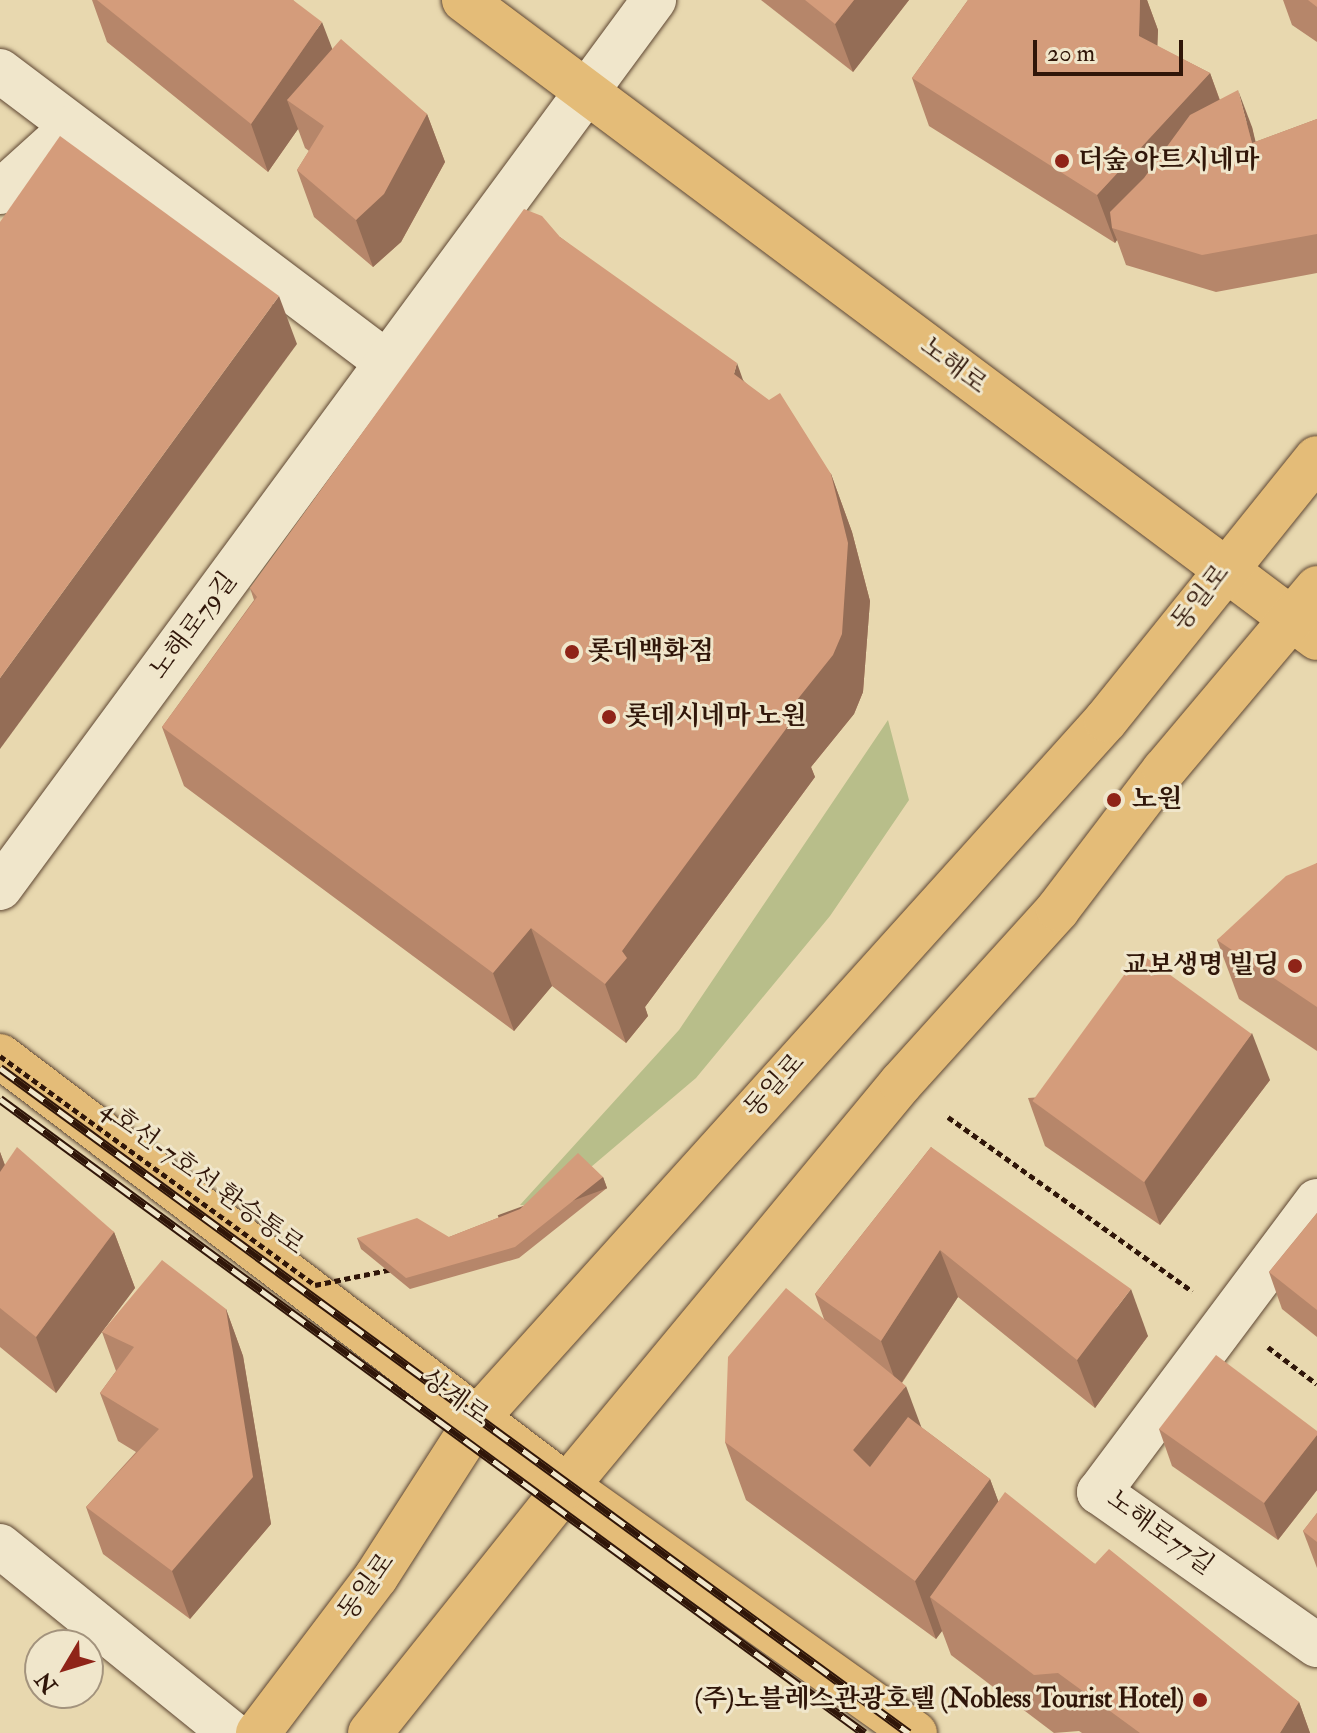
<!DOCTYPE html>
<meta charset="utf-8">
<style>
body{margin:0}
#map{position:relative;width:1317px;height:1733px;overflow:hidden;background:#e8d8af;font-family:"IM FELL Double Pica","Noto Serif KR",serif}
div>[style]{position:absolute}
.green>*{inset:0;background:#b8be8a}
.path>*{height:5px;margin-top:-2.5px;transform-origin:0;background:repeating-linear-gradient(90deg,#301609 0 6px,transparent 0 10px)}
.roads{filter:drop-shadow(0 0 2px #5e4632) drop-shadow(0 0 2px #5e4632)}
.minor>*{height:44px;margin:-22px;padding:0 22px;transform-origin:22px;border-radius:22px;background:#f0e6cb}
.major>*{height:44px;margin:-22px;padding:0 22px;transform-origin:22px;border-radius:22px;background:#e4bc78}
.rail>*{height:9px;margin-top:-4.5px;transform-origin:0;background:repeating-linear-gradient(90deg,#f0e6cb 0 18px,#301609 0 36px);box-sizing:border-box;border-block:2px solid #301609}
.path-bridge>*{height:5px;margin-top:-2.5px;transform-origin:0;background:repeating-linear-gradient(90deg,#301609 0 6px,transparent 0 10px)}
.wall>*{inset:0;background:#b6866a}
.shaded-wall>*{inset:0;background:#946d56;transform-origin:0 0}
.building>*{inset:0;background:#d49c7b;transform-origin:0 0}
.dots>*{width:22px;height:22px;translate:-50% -50%;box-sizing:border-box;border:4px solid #f0e6cb;border-radius:50%}
span{translate:-50% -50%;white-space:nowrap;text-align:center;line-height:1.15;-webkit-text-stroke:6px #f0e6cb;paint-order:stroke}
.poi-label{font-size:26px;color:#301609;font-weight:700}
.left{translate:0 -50%;text-align:left}
.right{translate:-100% -50%;text-align:right}
.street-label{font-size:26px;color:#301609}
.north{position:absolute;left:24px;top:1629px;width:80px;height:80px;box-sizing:border-box;background:#f0e6cb;border:2px solid #a3937d;border-radius:50%;rotate:232deg;font-size:22px;font-weight:700;line-height:32px;text-align:center;color:#301609}
.north::after{content:'';display:block;margin:auto;width:28px;height:36px;background:#8f2418;clip-path:polygon(50% 0,100% 100%,50% 72%,0 100%)}
.scale{position:absolute;left:1033px;top:40px;width:150px;height:36px;box-sizing:border-box;border:4px solid #301609;border-top:0;padding-left:10px;font-size:24px;line-height:28px;white-space:nowrap;color:#301609;-webkit-text-stroke:6px #f0e6cb;paint-order:stroke}
</style>
<div id="map">
<div class="green">
<i style="clip-path:polygon(888px 720px,909px 800px,830px 916px,696px 1078px,545px 1206px,520px 1205px,679px 1030px)"></i>
</div>
<div class="path">
<i style="left:948px;top:1117px;width:300px;rotate:35.5deg"></i>
<i style="left:1268px;top:1347px;width:61px;rotate:37.1deg"></i>
</div>
<div class="roads">
<div class="minor">
<i style="left:0;top:71px;width:487px;rotate:37deg"></i>
<i style="left:0;top:192px;width:97px;rotate:-42.1deg"></i>
<i style="left:0;top:888px;width:1103px;rotate:-53.63deg"></i>
<i style="left:1317px;top:1201px;width:364px;rotate:126.8deg"></i>
<i style="left:1099px;top:1492px;width:266px;rotate:35.1deg"></i>
<i style="left:0;top:1546px;width:297px;rotate:39deg"></i>
</div>
<div class="major">
<i style="left:464px;top:0;width:1065px;rotate:36.79deg"></i>
<i style="left:0;top:1056px;width:712px;rotate:37.18deg"></i>
<i style="left:567px;top:1486px;width:427px;rotate:35.4deg"></i>
<i style="left:258px;top:1733px;width:196px;rotate:-52.9deg"></i>
<i style="left:376px;top:1577px;width:193px;rotate:-57.3deg"></i>
<i style="left:480px;top:1415px;width:935px;rotate:-47.99deg"></i>
<i style="left:1106px;top:720px;width:336px;rotate:-51.2deg"></i>
<i style="left:370px;top:1733px;width:316px;rotate:-51.4deg"></i>
<i style="left:567px;top:1486px;width:523px;rotate:-50.35deg"></i>
<i style="left:901px;top:1083px;width:234px;rotate:-47.9deg"></i>
<i style="left:1058px;top:909px;width:175px;rotate:-52.7deg"></i>
<i style="left:1164px;top:770px;width:238px;rotate:-49.9deg"></i>
</div>
</div>
<div class="rail">
<i style="left:0;top:1068px;width:1126px;rotate:36.19deg"></i>
<i style="left:0;top:1099px;width:1072px;rotate:36.27deg"></i>
</div>
<div class="path-bridge">
<i style="left:0;top:1056px;width:389px;rotate:36deg"></i>
<i style="left:315px;top:1285px;width:80px;rotate:-11.6deg"></i>
</div>
<div class="wall">
<i style="clip-path:polygon(92px 0,293px 0,332px 49px,427px 114px,445px 162px,401px 242px,373px 267px,314px 217px,297px 170px,309px 151px,305px 148px,298px 129px,268px 172px,107px 42px)"></i>
<i style="clip-path:polygon(761px 0,909px 0,853px 72px)"></i>
<i style="clip-path:polygon(968px 0,1147px 0,1158px 30px,1157px 46px,1210px 73px,1220px 100px,1252px 127px,1255px 142px,1317px 119px,1317px 273px,1216px 292px,1126px 265px,1117px 240px,1115px 243px,929px 126px,912px 78px)"></i>
<i style="clip-path:polygon(1283px 0,1317px 0,1317px 42px,1292px 25px)"></i>
<i style="clip-path:polygon(560px 237px,743px 380px,831px 474px,852px 532px,870px 601px,863px 692px,854px 714px,811px 767px,815px 777px,645px 1007px,648px 1016px,626px 1043px,552px 986px,514px 1031px,184px 786px,162px 727px,254px 600px,250px 588px)"></i>
<i style="clip-path:polygon(1317px 863px,1317px 1051px,1239px 999px,1217px 940px)"></i>
<i style="clip-path:polygon(1270px 1080px,1160px 1225px,1045px 1146px,1028px 1098px)"></i>
<i style="clip-path:polygon(931px 1147px,1148px 1336px,1095px 1408px,958px 1297px,902px 1383px,921px 1427px,990px 1479px,998px 1501px,1095px 1564px,1299px 1702px,1310px 1733px,1082px 1733px,1079px 1731px,1054px 1733px,951px 1655px,942px 1631px,936px 1639px,746px 1500px,725px 1442px,824px 1319px,815px 1294px)"></i>
<i style="clip-path:polygon(0 1152px,5px 1165px,114px 1232px,135px 1288px,56px 1393px,0 1347px)"></i>
<i style="clip-path:polygon(603px 1177px,607px 1188px,519px 1258px,410px 1289px,361px 1249px,357px 1238px,449px 1237px)"></i>
<i style="clip-path:polygon(1317px 1213px,1317px 1337px,1282px 1309px,1269px 1272px)"></i>
<i style="clip-path:polygon(226px 1309px,243px 1356px,271px 1524px,190px 1619px,103px 1554px,86px 1507px,136px 1452px,118px 1441px,100px 1393px,116px 1371px,102px 1332px)"></i>
<i style="clip-path:polygon(1159px 1429px,1317px 1431px,1317px 1490px,1278px 1540px,1172px 1466px)"></i>
<i style="clip-path:polygon(1317px 1513px,1317px 1568px,1303px 1531px)"></i>
</div>
<div class="shaded-wall">
<i style="clip-path:polygon(854px 0,909px 0,853px 72px,835px 24px)"></i>
<i style="clip-path:polygon(1140px 0,1147px 0,1158px 30px,1156px 84px,1139px 36px)"></i>
<i style="clip-path:polygon(322px 22px,340px 69px,287px 100px,298px 129px,268px 172px,251px 124px)"></i>
<i style="clip-path:polygon(1210px 73px,1227px 121px,1112px 228px,1117px 240px,1115px 243px,1097px 195px)"></i>
<i style="clip-path:polygon(1238px 90px,1252px 127px,1265px 180px,1252px 143px)"></i>
<i style="clip-path:polygon(427px 114px,445px 162px,401px 242px,373px 267px,356px 220px)"></i>
<i style="clip-path:polygon(279px 296px,297px 344px,0 749px,0 678px)"></i>
<i style="clip-path:polygon(737px 363px,758px 422px,734px 374px)"></i>
<i style="clip-path:polygon(831px 474px,852px 532px,870px 601px,863px 692px,854px 714px,811px 767px,815px 777px,645px 1007px,648px 1016px,626px 1043px,605px 984px,622px 951px,789px 710px)"></i>
<i style="clip-path:polygon(531px 928px,552px 986px,514px 1031px,493px 973px)"></i>
<i style="clip-path:polygon(1252px 1033px,1270px 1080px,1160px 1225px,1143px 1178px)"></i>
<i style="clip-path:polygon(0 1152px,16px 1196px,0 1216px)"></i>
<i style="left:603px;top:1177px;width:12px;height:112px;rotate:70deg"></i>
<i style="clip-path:polygon(114px 1232px,135px 1288px,56px 1393px,36px 1337px)"></i>
<i style="clip-path:polygon(940px 1250px,958px 1297px,898px 1388px,881px 1341px)"></i>
<i style="clip-path:polygon(1131px 1289px,1148px 1336px,1095px 1408px,1077px 1360px)"></i>
<i style="clip-path:polygon(226px 1309px,243px 1356px,271px 1524px,190px 1619px,172px 1571px)"></i>
<i style="clip-path:polygon(906px 1386px,928px 1445px,875px 1509px,853px 1450px)"></i>
<i style="clip-path:polygon(1317px 1435px,1317px 1490px,1278px 1540px,1264px 1503px)"></i>
<i style="clip-path:polygon(990px 1479px,1012px 1538px,930px 1597px,942px 1631px,936px 1639px,915px 1581px)"></i>
<i style="clip-path:polygon(1299px 1702px,1310px 1733px,1280px 1733px)"></i>
</div>
<div class="building">
<i style="clip-path:polygon(97px 0,293px 0,322px 22px,251px 124px)"></i>
<i style="clip-path:polygon(805px 0,854px 0,835px 24px)"></i>
<i style="clip-path:polygon(968px 0,1140px 0,1139px 36px,1210px 73px,1097px 195px,912px 78px)"></i>
<i style="clip-path:polygon(1308px 0,1317px 0,1317px 7px)"></i>
<i style="clip-path:polygon(341px 39px,427px 114px,384px 194px,356px 220px,297px 170px,324px 126px,287px 100px)"></i>
<i style="clip-path:polygon(1238px 90px,1252px 143px,1317px 119px,1317px 234px,1202px 255px,1112px 228px,1110px 212px,1144px 178px,1190px 115px)"></i>
<i style="clip-path:polygon(60px 136px,279px 296px,0 678px,0 222px)"></i>
<i style="clip-path:polygon(524px 209px,542px 216px,560px 237px,737px 363px,734px 374px,769px 400px,780px 393px,831px 474px,848px 543px,842px 634px,833px 655px,789px 710px,794px 718px,622px 951px,627px 958px,605px 984px,531px 928px,493px 973px,162px 727px,257px 597px,250px 588px)"></i>
<i style="clip-path:polygon(1317px 863px,1317px 1007px,1217px 940px,1286px 876px)"></i>
<i style="left:1140px;top:953px;width:138px;height:183px;rotate:36deg"></i>
<i style="clip-path:polygon(17px 1147px,114px 1232px,36px 1337px,0 1308px,0 1172px)"></i>
<i style="clip-path:polygon(931px 1147px,1131px 1289px,1077px 1360px,940px 1250px,881px 1341px,815px 1294px)"></i>
<i style="clip-path:polygon(578px 1153px,603px 1177px,515px 1247px,406px 1278px,357px 1238px,417px 1218px,449px 1237px,520px 1209px)"></i>
<i style="clip-path:polygon(1317px 1213px,1317px 1310px,1269px 1272px)"></i>
<i style="clip-path:polygon(162px 1260px,226px 1309px,253px 1477px,172px 1571px,86px 1507px,159px 1429px,100px 1393px,134px 1347px,102px 1332px)"></i>
<i style="clip-path:polygon(786px 1288px,906px 1386px,853px 1450px,870px 1467px,908px 1417px,990px 1479px,915px 1581px,725px 1442px,728px 1357px)"></i>
<i style="clip-path:polygon(1216px 1355px,1317px 1431px,1317px 1435px,1264px 1503px,1159px 1429px)"></i>
<i style="clip-path:polygon(1005px 1492px,1095px 1564px,1109px 1549px,1299px 1702px,1280px 1733px,1140px 1733px,1058px 1673px,1034px 1675px,930px 1597px)"></i>
<i style="clip-path:polygon(1317px 1513px,1317px 1542px,1303px 1531px)"></i>
</div>
<div class="dots">
<i style="left:1062px;top:161px;background:#8f2418"></i>
<i style="left:572px;top:652px;background:#8f2418"></i>
<i style="left:609px;top:717px;background:#8f2418"></i>
<i style="left:1114px;top:800px;background:#8f2418"></i>
<i style="left:1295px;top:966px;background:#8f2418"></i>
<i style="left:1200px;top:1700px;background:#8f2418"></i>
</div>
<div class="poi-label">
<span class="left" style="left:1078px;top:161px">더숲 아트시네마</span>
<span class="left" style="left:588px;top:652px">롯데백화점</span>
<span class="left" style="left:625px;top:717px">롯데시네마 노원</span>
<span class="left" style="left:1132px;top:800px">노원</span>
<span class="right" style="left:1279px;top:966px">교보생명 빌딩</span>
<span class="right" style="left:1184px;top:1700px">(주)노블레스관광호텔 (Nobless Tourist Hotel)</span>
</div>
<div class="street-label">
<span style="left:953px;top:366px;rotate:37deg">노해로</span>
<span style="left:1201px;top:598px;rotate:-52deg">동일로</span>
<span style="left:194px;top:626px;rotate:-53deg">노해로79길</span>
<span style="left:775px;top:1086px;rotate:-48deg">동일로</span>
<span style="left:202px;top:1178px;rotate:36deg">4호선-7호선 환승통로</span>
<span style="left:455px;top:1398px;rotate:36deg">상계로</span>
<span style="left:1160px;top:1533px;rotate:36deg">노해로77길</span>
<span style="left:367px;top:1587px;rotate:-54deg">동일로</span>
</div>
<div class="north">N</div>
<div class="scale">20 m</div>
</div>
